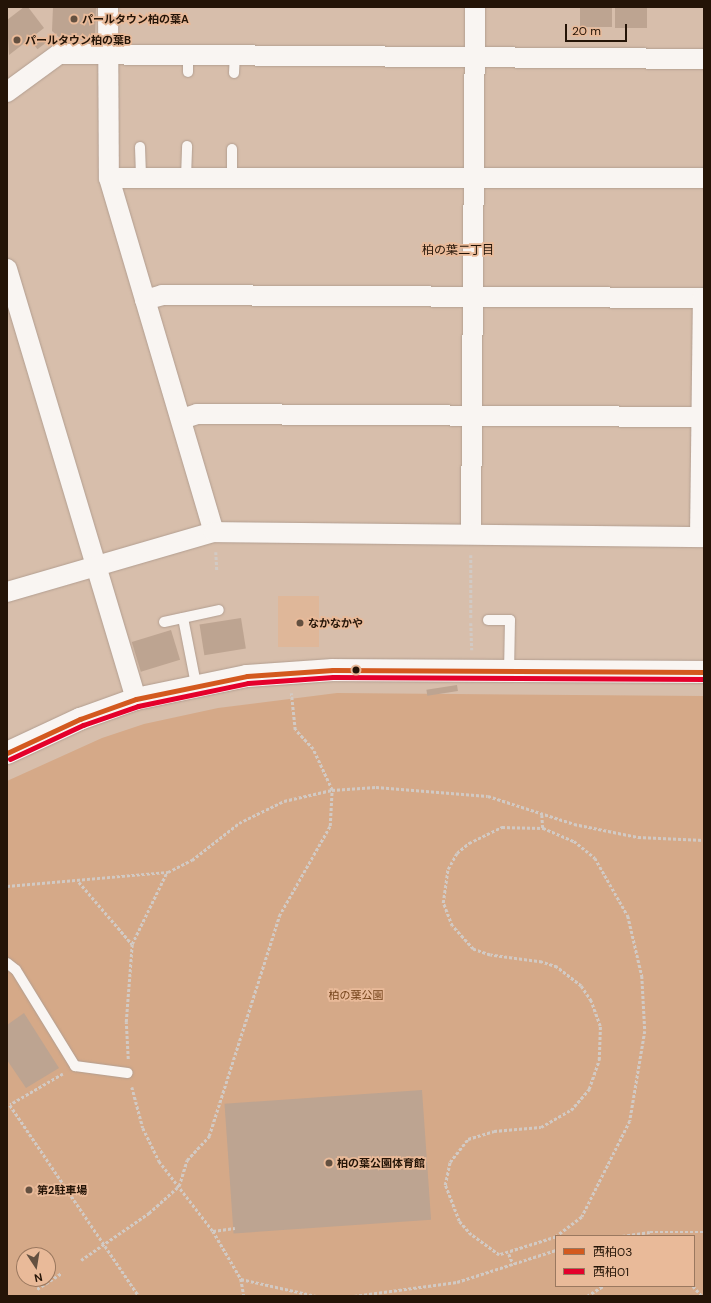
<!DOCTYPE html>
<meta charset="utf-8">
<style>
body{margin:0}
#map{position:relative;width:711px;height:1303px;overflow:hidden;background:#d7beab;font-family:"DM Sans","Noto Sans JP",sans-serif}
div>[style]{position:absolute}
.built>*{inset:0;background:#dfb799;transform-origin:0 0}
.green>*{inset:0;background:#d5a988}
.building>*{inset:0;background:#bda491;transform-origin:0 0}
.path>*{height:2.5px;margin-top:-1.25px;transform-origin:0;background:repeating-linear-gradient(90deg,#d2cac4 0 3px,transparent 0 5px)}
.roads{filter:drop-shadow(0 0 1px #b29e90) drop-shadow(0 0 1px #b29e90)}
.lane>*{height:10px;margin:-5px;padding:0 5px;transform-origin:5px;border-radius:5px;background:#f9f5f2}
.street>*{height:20px;margin:-10px;padding:0 10px;transform-origin:10px;border-radius:10px;background:#f9f5f2}
.secondary>*{height:22px;margin:-11px;padding:0 11px;transform-origin:11px;border-radius:11px;background:#f9f5f2}
.bus-1>*{height:5px;margin:-2.5px;padding:0 2.5px;transform-origin:2.5px;border-radius:2.5px;background:#d3591e}
.bus-2>*{height:5px;margin:-2.5px;padding:0 2.5px;transform-origin:2.5px;border-radius:2.5px;background:#e4002b}
.dots>*{width:11px;height:11px;translate:-50% -50%;box-sizing:border-box;border:2px solid #e9ba99;border-radius:50%}
span{translate:-50% -50%;white-space:nowrap;text-align:center;line-height:1.15;-webkit-text-stroke:3.5px #e9ba99;paint-order:stroke}
.poi-label{font-size:11px;color:#241407;font-weight:700}
.left{translate:0 -50%;text-align:left}
.park-label{font-size:11px;color:#75441b}
.neighbourhood-label{font-size:12px;color:#241407}
.frame{position:absolute;inset:0;border:8px solid #241407;pointer-events:none}
.legend{position:absolute;left:555px;top:1235px;width:140px;height:52px;box-sizing:border-box;background:#e9ba99;border:1px solid #9a785f;margin:0;padding:5px 7px;list-style:none;font-size:12px;color:#241407}
.legend li{display:flex;align-items:center;gap:8px;height:20px}
.legend b{width:20px;border:1px solid #9a785f}
.north{position:absolute;left:16px;top:1247px;width:40px;height:40px;box-sizing:border-box;background:#e9ba99;border:1px solid #9a785f;border-radius:50%;rotate:168deg;font-size:11px;font-weight:700;line-height:16px;text-align:center;color:#241407}
.north::after{content:'';display:block;margin:auto;width:14px;height:18px;background:#635040;clip-path:polygon(50% 0,100% 100%,50% 72%,0 100%)}
.scale{position:absolute;left:565px;top:24px;width:62px;height:18px;box-sizing:border-box;border:2px solid #241407;border-top:0;padding-left:5px;font-size:12px;line-height:14px;white-space:nowrap;color:#241407;-webkit-text-stroke:3px #e9ba99;paint-order:stroke}
</style>
<div id="map">
<div class="built">
<i style="left:278px;top:596px;width:41px;height:51px"></i>
</div>
<div class="green">
<i style="clip-path:polygon(evenodd,337px 693px,704px 696px,704px 1296px,7px 1296px,7px 781px,102px 738px,144px 724px,218px 708px,337px 693px,556px 1236px,694px 1236px,694px 1286px,556px 1286px,556px 1236px,337px 693px,24px 1255px,48px 1255px,48px 1279px,24px 1279px,24px 1255px)"></i>
</div>
<div class="building">
<i style="clip-path:polygon(24px 7px,28px 7px,44px 28px,9px 55px,7px 20px)"></i>
<i style="clip-path:polygon(53px 7px,96px 7px,95px 40px,61px 39px,52px 31px)"></i>
<i style="left:580px;top:7px;width:32px;height:20px"></i>
<i style="left:615px;top:7px;width:32px;height:21px"></i>
<i style="left:44px;top:38px;width:5px;height:12px;rotate:53deg"></i>
<i style="left:241px;top:618px;width:31px;height:42px;rotate:81deg"></i>
<i style="left:171px;top:630px;width:31px;height:41px;rotate:73deg"></i>
<i style="left:457px;top:685px;width:6px;height:31px;rotate:81deg"></i>
<i style="clip-path:polygon(24px 1013px,59px 1068px,26px 1088px,7px 1060px,7px 1025px)"></i>
<i style="left:422px;top:1090px;width:130px;height:198px;rotate:86deg"></i>
</div>
<div class="path">
<i style="left:216px;top:552px;width:19px;rotate:87deg"></i>
<i style="left:471px;top:555px;width:63px;rotate:90deg"></i>
<i style="left:471px;top:623px;width:27px;rotate:88deg"></i>
<i style="left:542px;top:815px;width:13px;rotate:86deg"></i>
<i style="left:79px;top:882px;width:82px;rotate:49.5deg"></i>
<i style="left:7px;top:886px;width:162px;rotate:-5deg"></i>
<i style="left:168px;top:872px;width:27px;rotate:-27deg"></i>
<i style="left:192px;top:860px;width:60px;rotate:-38.2deg"></i>
<i style="left:239px;top:823px;width:50px;rotate:-26.1deg"></i>
<i style="left:284px;top:801px;width:49px;rotate:-12.9deg"></i>
<i style="left:332px;top:790px;width:44px;rotate:-3.9deg"></i>
<i style="left:376px;top:787px;width:112px;rotate:4.6deg"></i>
<i style="left:488px;top:796px;width:90px;rotate:18deg"></i>
<i style="left:574px;top:824px;width:65px;rotate:11.5deg"></i>
<i style="left:638px;top:837px;width:66px;rotate:2.6deg"></i>
<i style="left:128px;top:1059px;width:37px;rotate:-93deg"></i>
<i style="left:126px;top:1022px;width:78px;rotate:-85.6deg"></i>
<i style="left:132px;top:944px;width:80px;rotate:-64.1deg"></i>
<i style="left:63px;top:1074px;width:61px;rotate:149.7deg"></i>
<i style="left:10px;top:1105px;width:230px;rotate:56deg"></i>
<i style="left:132px;top:1087px;width:42px;rotate:75deg"></i>
<i style="left:143px;top:1128px;width:37px;rotate:64deg"></i>
<i style="left:159px;top:1161px;width:88px;rotate:52.4deg"></i>
<i style="left:213px;top:1231px;width:56px;rotate:59.7deg"></i>
<i style="left:241px;top:1279px;width:17px;rotate:80deg"></i>
<i style="left:213px;top:1231px;width:22px;rotate:-8deg"></i>
<i style="left:622px;top:1236px;width:28px;rotate:-8deg"></i>
<i style="left:650px;top:1232px;width:54px"></i>
<i style="left:556px;top:1237px;width:60px;rotate:162.5deg"></i>
<i style="left:499px;top:1255px;width:34px;rotate:-144deg"></i>
<i style="left:471px;top:1235px;width:18px;rotate:-131deg"></i>
<i style="left:459px;top:1221px;width:39px;rotate:-111deg"></i>
<i style="left:445px;top:1185px;width:24px;rotate:-78deg"></i>
<i style="left:450px;top:1162px;width:29px;rotate:-52deg"></i>
<i style="left:468px;top:1139px;width:27px;rotate:-17deg"></i>
<i style="left:494px;top:1131px;width:47px;rotate:-4.9deg"></i>
<i style="left:541px;top:1127px;width:34px;rotate:-30deg"></i>
<i style="left:571px;top:1110px;width:28px;rotate:-49deg"></i>
<i style="left:589px;top:1089px;width:31px;rotate:-71deg"></i>
<i style="left:599px;top:1060px;width:34px;rotate:-88deg"></i>
<i style="left:600px;top:1026px;width:27px;rotate:-110deg"></i>
<i style="left:591px;top:1001px;width:18px;rotate:-124deg"></i>
<i style="left:581px;top:986px;width:31px;rotate:-142deg"></i>
<i style="left:557px;top:967px;width:16px;rotate:-162deg"></i>
<i style="left:542px;top:962px;width:52px;rotate:-172.3deg"></i>
<i style="left:490px;top:955px;width:18px;rotate:-161deg"></i>
<i style="left:473px;top:949px;width:31px;rotate:-132deg"></i>
<i style="left:452px;top:926px;width:25px;rotate:-111deg"></i>
<i style="left:443px;top:903px;width:34px;rotate:-82deg"></i>
<i style="left:448px;top:869px;width:18px;rotate:-61deg"></i>
<i style="left:457px;top:853px;width:16px;rotate:-40deg"></i>
<i style="left:469px;top:843px;width:37px;rotate:-26deg"></i>
<i style="left:502px;top:827px;width:41px;rotate:1.4deg"></i>
<i style="left:543px;top:828px;width:34px;rotate:23deg"></i>
<i style="left:574px;top:841px;width:27px;rotate:39deg"></i>
<i style="left:595px;top:858px;width:67px;rotate:60.4deg"></i>
<i style="left:628px;top:916px;width:62px;rotate:76.9deg"></i>
<i style="left:642px;top:976px;width:55px;rotate:86.9deg"></i>
<i style="left:645px;top:1031px;width:91px;rotate:99.5deg"></i>
<i style="left:630px;top:1121px;width:107px;rotate:116.6deg"></i>
<i style="left:582px;top:1217px;width:31px;rotate:143deg"></i>
<i style="left:509px;top:1254px;width:11px;rotate:68deg"></i>
<i style="left:81px;top:1260px;width:83px;rotate:-34.7deg"></i>
<i style="left:149px;top:1213px;width:40px;rotate:-42deg"></i>
<i style="left:179px;top:1186px;width:27px;rotate:-73deg"></i>
<i style="left:187px;top:1160px;width:33px;rotate:-47deg"></i>
<i style="left:209px;top:1136px;width:231px;rotate:-72.3deg"></i>
<i style="left:279px;top:916px;width:103px;rotate:-60.5deg"></i>
<i style="left:330px;top:826px;width:36px;rotate:-87deg"></i>
<i style="left:332px;top:790px;width:45px;rotate:-114.9deg"></i>
<i style="left:313px;top:749px;width:26px;rotate:-133deg"></i>
<i style="left:295px;top:730px;width:37px;rotate:-96deg"></i>
<i style="left:241px;top:1279px;width:77px;rotate:12.8deg"></i>
<i style="left:693px;top:1286px;width:13px;rotate:48deg"></i>
<i style="left:37px;top:1289px;width:30px;rotate:-33deg"></i>
<i style="left:354px;top:1296px;width:104px;rotate:-7.7deg"></i>
<i style="left:457px;top:1282px;width:104px;rotate:-17.9deg"></i>
<i style="left:587px;top:1296px;width:19px;rotate:-32deg"></i>
</div>
<div class="roads">
<div class="lane">
<i style="left:188px;top:72px;width:17px;rotate:-90deg"></i>
<i style="left:234px;top:73px;width:18px;rotate:-87deg"></i>
<i style="left:140px;top:147px;width:31px;rotate:88deg"></i>
<i style="left:186px;top:178px;width:32px;rotate:-88deg"></i>
<i style="left:232px;top:178px;width:29px;rotate:-90deg"></i>
<i style="left:183px;top:618px;width:67px;rotate:78.9deg"></i>
<i style="left:488px;top:620px;width:22px"></i>
<i style="left:510px;top:620px;width:51px;rotate:91.1deg"></i>
<i style="left:164px;top:622px;width:56px;rotate:-12.3deg"></i>
<i style="left:7px;top:963px;width:11px;rotate:38deg"></i>
<i style="left:16px;top:970px;width:113px;rotate:58.4deg"></i>
<i style="left:75px;top:1066px;width:53px;rotate:7.5deg"></i>
</div>
<div class="street">
<i style="left:108px;top:7px;width:171px;rotate:89.7deg"></i>
<i style="left:109px;top:178px;width:369px;rotate:73.5deg"></i>
<i style="left:7px;top:92px;width:64px;rotate:-36.2deg"></i>
<i style="left:59px;top:54px;width:645px;rotate:0.44deg"></i>
<i style="left:109px;top:178px;width:595px"></i>
<i style="left:7px;top:269px;width:449px;rotate:73.3deg"></i>
<i style="left:145px;top:300px;width:18px;rotate:-16deg"></i>
<i style="left:162px;top:295px;width:542px;rotate:0.32deg"></i>
<i style="left:182px;top:419px;width:16px;rotate:-18deg"></i>
<i style="left:197px;top:414px;width:505px;rotate:0.34deg"></i>
<i style="left:471px;top:532px;width:525px;rotate:-89.56deg"></i>
<i style="left:700px;top:537px;width:239px;rotate:-89.3deg"></i>
<i style="left:7px;top:592px;width:216px;rotate:-16.2deg"></i>
<i style="left:214px;top:532px;width:490px;rotate:0.6deg"></i>
</div>
<div class="secondary">
<i style="left:7px;top:753px;width:81px;rotate:-25deg"></i>
<i style="left:80px;top:719px;width:59px;rotate:-19.7deg"></i>
<i style="left:136px;top:699px;width:113px;rotate:-11.7deg"></i>
<i style="left:247px;top:676px;width:86px;rotate:-4deg"></i>
<i style="left:333px;top:670px;width:371px;rotate:0.3deg"></i>
</div>
</div>
<div class="bus-1">
<i style="left:7px;top:753px;width:81px;rotate:-25deg"></i>
<i style="left:80px;top:719px;width:59px;rotate:-19.7deg"></i>
<i style="left:136px;top:699px;width:113px;rotate:-11.7deg"></i>
<i style="left:247px;top:676px;width:86px;rotate:-4deg"></i>
<i style="left:333px;top:670px;width:371px;rotate:0.3deg"></i>
</div>
<div class="bus-2">
<i style="left:10px;top:759px;width:81px;rotate:-25deg"></i>
<i style="left:83px;top:725px;width:58px;rotate:-19.1deg"></i>
<i style="left:138px;top:706px;width:112px;rotate:-11.8deg"></i>
<i style="left:248px;top:683px;width:85px;rotate:-4deg"></i>
<i style="left:333px;top:677px;width:371px;rotate:0.3deg"></i>
</div>
<div class="dots">
<i style="left:74px;top:19px;background:#635040"></i>
<i style="left:17px;top:40px;background:#635040"></i>
<i style="left:300px;top:623px;background:#635040"></i>
<i style="left:356px;top:670px;background:#241407"></i>
<i style="left:329px;top:1163px;background:#635040"></i>
<i style="left:29px;top:1190px;background:#635040"></i>
</div>
<div class="poi-label">
<span class="left" style="left:82px;top:19px">パールタウン柏の葉A</span>
<span class="left" style="left:25px;top:40px">パールタウン柏の葉B</span>
<span class="left" style="left:308px;top:623px">なかなかや</span>
<span class="left" style="left:337px;top:1163px">柏の葉公園体育館</span>
<span class="left" style="left:37px;top:1190px">第2駐車場</span>
</div>
<div class="park-label">
<span style="left:356px;top:995px">柏の葉公園</span>
</div>
<div class="neighbourhood-label">
<span style="left:458px;top:251px">柏の葉二丁目</span>
</div>
<div class="frame"></div>
<ul class="legend">
<li><b style="height:5px;background:#d3591e"></b>西柏03</li>
<li><b style="height:5px;background:#e4002b"></b>西柏01</li>
</ul>
<div class="north">N</div>
<div class="scale">20 m</div>
</div>
